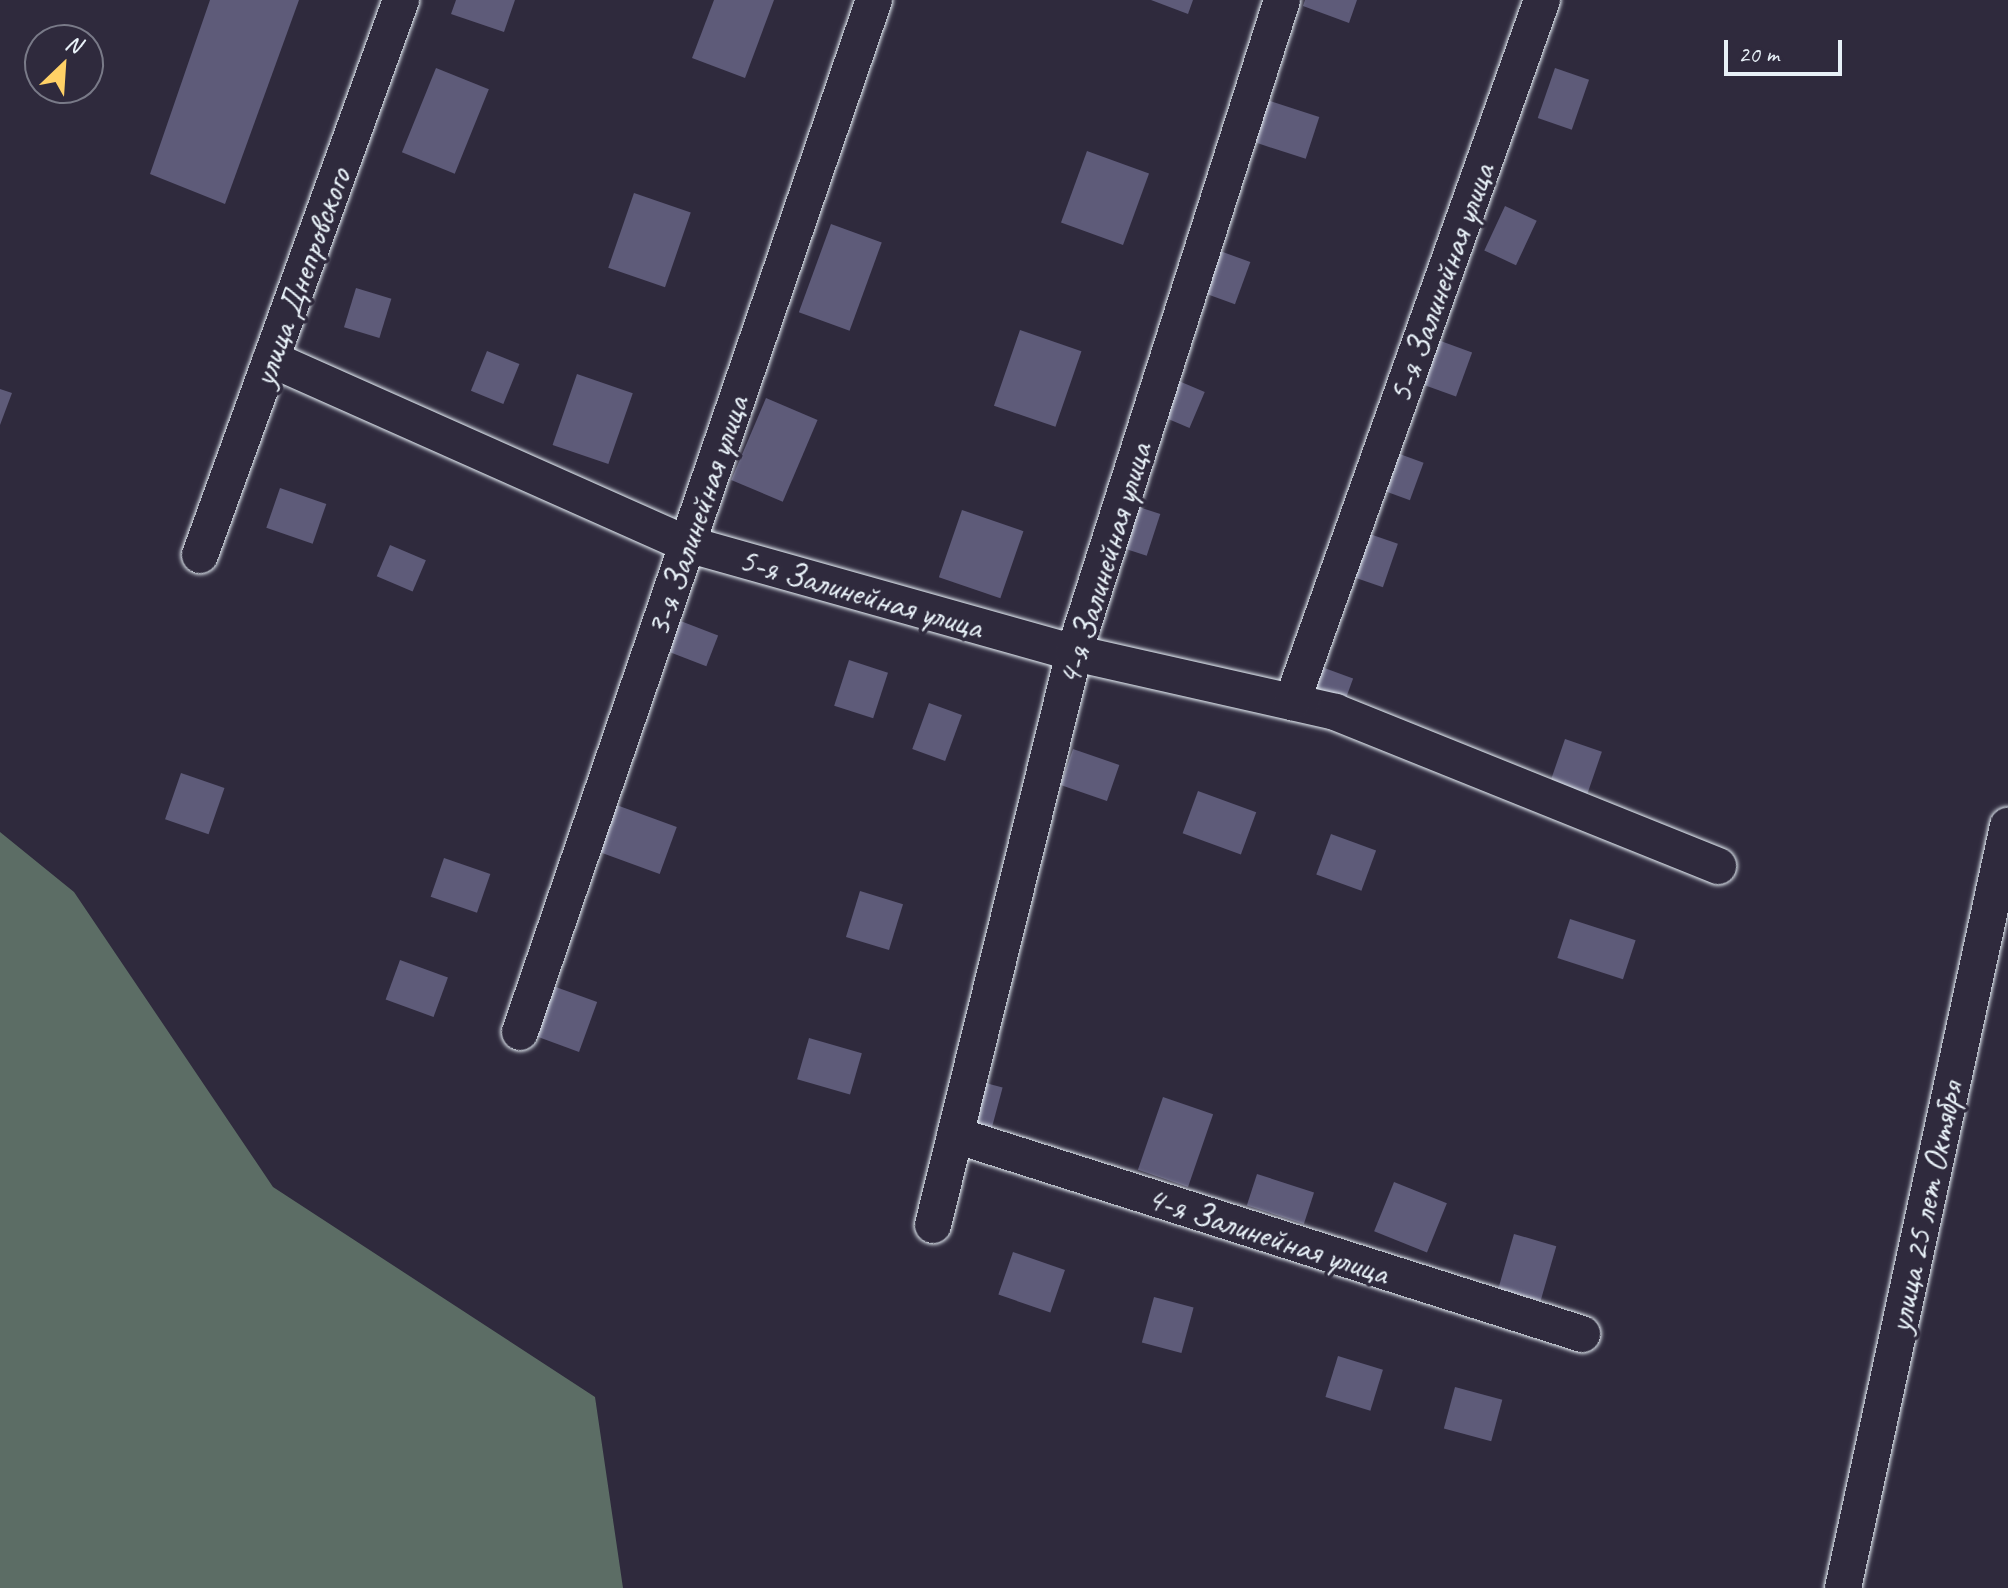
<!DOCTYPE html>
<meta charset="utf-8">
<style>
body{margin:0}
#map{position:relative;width:2008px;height:1588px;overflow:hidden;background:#2f2a3d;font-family:Caveat,sans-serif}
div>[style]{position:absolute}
.green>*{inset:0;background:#5c6d65}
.building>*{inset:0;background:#5e5b79;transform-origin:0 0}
.roads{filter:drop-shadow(0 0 2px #e8f1f8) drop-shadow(0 0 2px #e8f1f8)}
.minor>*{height:36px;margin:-18px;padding:0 18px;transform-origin:18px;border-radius:18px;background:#2f2a3d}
span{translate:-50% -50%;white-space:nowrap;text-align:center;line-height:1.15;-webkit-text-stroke:7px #2f2a3d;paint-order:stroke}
.street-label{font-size:34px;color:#e8f1f8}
.north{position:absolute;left:24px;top:24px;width:80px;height:80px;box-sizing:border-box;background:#2f2a3d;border:2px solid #797a88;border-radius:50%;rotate:25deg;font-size:22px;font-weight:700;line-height:32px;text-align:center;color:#e8f1f8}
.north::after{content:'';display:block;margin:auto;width:28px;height:36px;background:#ffd166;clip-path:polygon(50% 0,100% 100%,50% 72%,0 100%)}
.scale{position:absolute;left:1724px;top:40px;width:118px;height:36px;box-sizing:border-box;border:4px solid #e8f1f8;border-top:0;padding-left:10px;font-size:24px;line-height:28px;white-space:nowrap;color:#e8f1f8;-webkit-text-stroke:6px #2f2a3d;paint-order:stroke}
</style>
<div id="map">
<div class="green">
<i style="clip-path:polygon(0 832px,74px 892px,273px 1187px,595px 1397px,623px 1588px,0 1588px)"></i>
</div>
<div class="building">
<i style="clip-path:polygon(210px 0,299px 0,225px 204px,150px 174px)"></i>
<i style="clip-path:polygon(456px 0,515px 0,504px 32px,451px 14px)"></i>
<i style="clip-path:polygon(714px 0,774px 0,745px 78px,692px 58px)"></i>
<i style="clip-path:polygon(1151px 0,1193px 0,1188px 14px)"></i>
<i style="clip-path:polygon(1305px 0,1357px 0,1349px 23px,1303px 6px)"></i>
<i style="left:436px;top:68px;width:57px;height:91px;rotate:22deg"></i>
<i style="left:1555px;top:68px;width:36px;height:53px;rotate:19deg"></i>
<i style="left:1267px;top:100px;width:55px;height:44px;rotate:18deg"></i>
<i style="left:1087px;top:151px;width:66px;height:76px;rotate:20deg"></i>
<i style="left:634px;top:193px;width:60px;height:79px;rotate:19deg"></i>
<i style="left:1505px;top:206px;width:35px;height:49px;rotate:25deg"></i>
<i style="left:831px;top:224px;width:54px;height:94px;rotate:20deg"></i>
<i style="left:1209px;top:247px;width:44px;height:45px;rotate:20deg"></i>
<i style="left:356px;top:288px;width:37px;height:41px;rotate:17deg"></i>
<i style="left:1020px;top:330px;width:65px;height:80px;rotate:19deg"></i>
<i style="left:1427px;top:336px;width:48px;height:47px;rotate:20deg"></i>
<i style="left:487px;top:351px;width:35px;height:43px;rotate:22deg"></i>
<i style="left:577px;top:374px;width:59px;height:75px;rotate:19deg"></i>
<i style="left:1167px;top:376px;width:41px;height:39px;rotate:23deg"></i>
<i style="clip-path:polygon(0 389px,12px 393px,0 425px)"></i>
<i style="left:766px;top:398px;width:56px;height:89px;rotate:23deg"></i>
<i style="left:1386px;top:449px;width:40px;height:40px;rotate:20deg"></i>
<i style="left:280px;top:488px;width:49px;height:42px;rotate:19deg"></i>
<i style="left:1108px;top:497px;width:55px;height:44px;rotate:18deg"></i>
<i style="left:962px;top:510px;width:65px;height:71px;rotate:19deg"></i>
<i style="left:1361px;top:531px;width:39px;height:46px;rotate:19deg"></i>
<i style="left:390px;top:545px;width:39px;height:34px;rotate:23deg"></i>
<i style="left:678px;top:620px;width:43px;height:33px;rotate:21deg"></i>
<i style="left:849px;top:660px;width:41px;height:48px;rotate:18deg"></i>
<i style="left:1308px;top:662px;width:48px;height:38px;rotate:20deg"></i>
<i style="left:929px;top:703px;width:35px;height:49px;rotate:20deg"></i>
<i style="left:1565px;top:739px;width:39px;height:59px;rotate:19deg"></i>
<i style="left:1073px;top:749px;width:49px;height:38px;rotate:19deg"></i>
<i style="left:181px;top:773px;width:46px;height:49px;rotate:19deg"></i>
<i style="left:1198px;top:791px;width:62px;height:45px;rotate:20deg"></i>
<i style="left:611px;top:803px;width:70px;height:50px;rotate:20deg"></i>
<i style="left:1331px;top:834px;width:48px;height:43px;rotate:20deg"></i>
<i style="left:444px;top:858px;width:49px;height:41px;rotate:19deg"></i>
<i style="left:860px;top:891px;width:45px;height:48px;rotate:17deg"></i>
<i style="left:1570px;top:919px;width:69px;height:41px;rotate:18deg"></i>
<i style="left:400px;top:960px;width:51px;height:42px;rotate:20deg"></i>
<i style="left:553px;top:986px;width:47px;height:53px;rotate:20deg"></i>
<i style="left:809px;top:1038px;width:55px;height:43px;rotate:16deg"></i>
<i style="left:963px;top:1077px;width:41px;height:46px;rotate:15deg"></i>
<i style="left:1163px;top:1097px;width:53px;height:77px;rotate:19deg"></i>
<i style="left:1257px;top:1174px;width:60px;height:33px;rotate:18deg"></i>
<i style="left:1394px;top:1182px;width:57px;height:53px;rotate:22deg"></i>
<i style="left:1514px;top:1234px;width:44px;height:57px;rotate:16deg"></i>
<i style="left:1013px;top:1252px;width:55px;height:45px;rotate:19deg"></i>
<i style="left:1154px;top:1297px;width:41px;height:47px;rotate:15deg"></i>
<i style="left:1338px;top:1356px;width:47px;height:43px;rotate:17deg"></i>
<i style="left:1455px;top:1387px;width:49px;height:43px;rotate:15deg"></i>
</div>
<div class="roads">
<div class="minor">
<i style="left:271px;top:359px;width:455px;rotate:24deg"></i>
<i style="left:687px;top:544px;width:402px;rotate:15.7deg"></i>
<i style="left:1074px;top:653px;width:268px;rotate:12.7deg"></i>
<i style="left:1335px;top:712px;width:413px;rotate:21.9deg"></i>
<i style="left:200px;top:555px;width:590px;rotate:-70.09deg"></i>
<i style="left:1292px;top:702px;width:745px;rotate:-70.4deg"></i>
<i style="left:520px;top:1032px;width:1091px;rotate:-71.07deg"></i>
<i style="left:955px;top:1135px;width:658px;rotate:17.61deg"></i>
<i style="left:933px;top:1225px;width:589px;rotate:-76.15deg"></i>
<i style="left:1074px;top:653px;width:685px;rotate:-72.33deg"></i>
<i style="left:1843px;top:1588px;width:780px;rotate:-77.78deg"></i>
</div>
</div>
<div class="street-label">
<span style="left:301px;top:277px;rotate:-70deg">улица Днепровского</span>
<span style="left:1441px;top:283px;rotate:-70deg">5-я Залинейная улица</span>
<span style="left:697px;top:516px;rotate:-71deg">3-я Залинейная улица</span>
<span style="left:1104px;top:564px;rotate:-73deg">4-я Залинейная улица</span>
<span style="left:861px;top:593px;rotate:16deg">5-я Залинейная улица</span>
<span style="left:1925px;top:1207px;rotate:-78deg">улица 25 лет Октября</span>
<span style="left:1268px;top:1235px;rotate:18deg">4-я Залинейная улица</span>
</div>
<div class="north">N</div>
<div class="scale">20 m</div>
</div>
